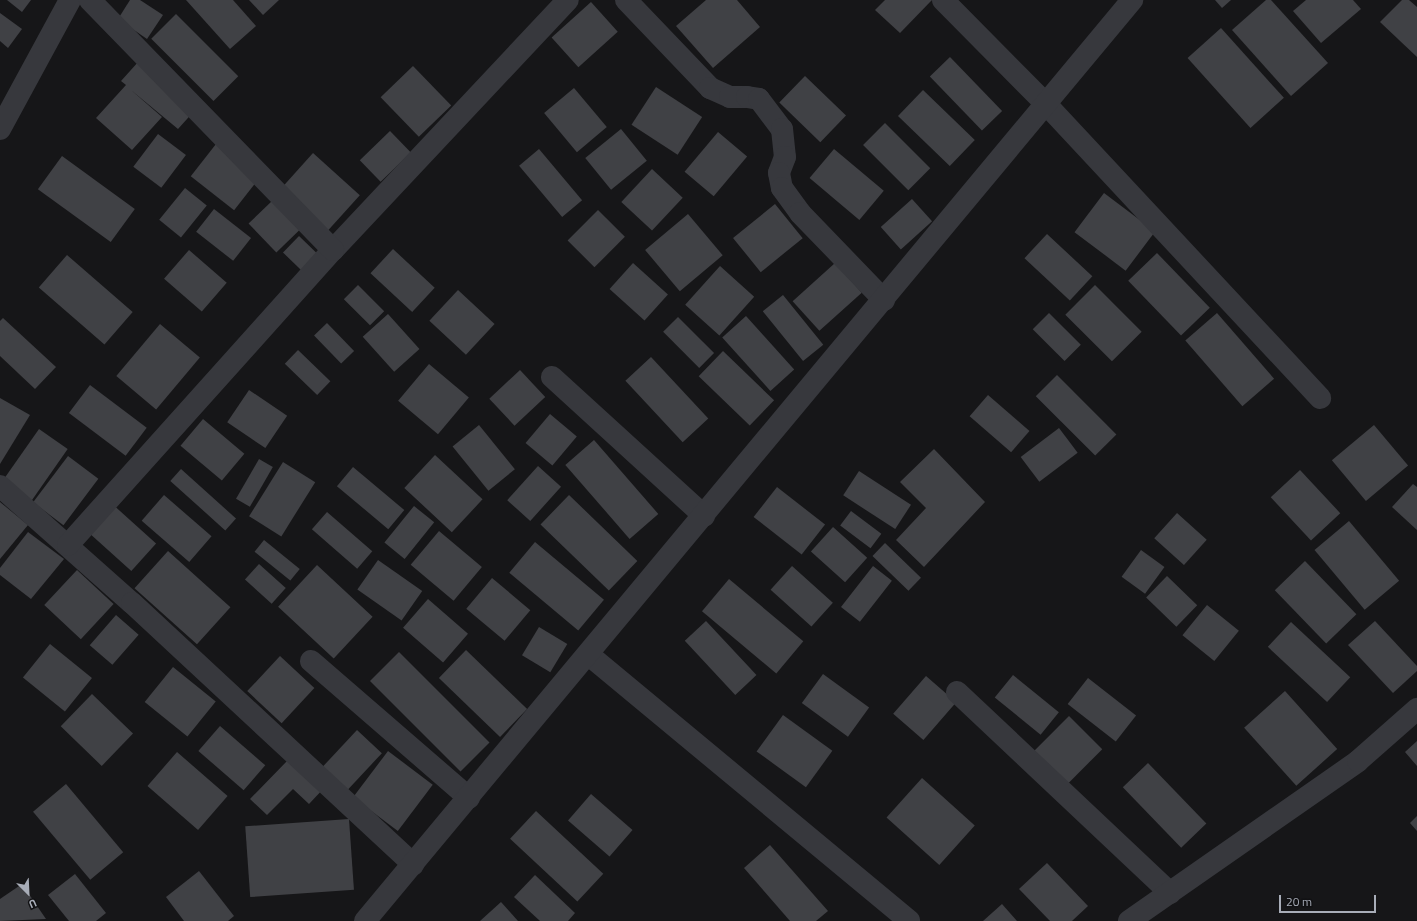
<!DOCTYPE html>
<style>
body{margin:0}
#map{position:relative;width:1417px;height:921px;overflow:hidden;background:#161618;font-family:"Titillium Web",sans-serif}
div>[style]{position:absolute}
.building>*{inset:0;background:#404145;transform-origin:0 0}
.minor>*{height:22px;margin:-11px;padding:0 11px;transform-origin:11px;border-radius:11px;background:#37383d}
span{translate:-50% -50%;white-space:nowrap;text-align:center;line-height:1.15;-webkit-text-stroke:3px #111113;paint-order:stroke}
.north{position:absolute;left:8px;top:873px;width:40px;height:40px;-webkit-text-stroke:3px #111113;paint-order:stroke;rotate:156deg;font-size:11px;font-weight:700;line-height:16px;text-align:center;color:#a8adb8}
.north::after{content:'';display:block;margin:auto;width:14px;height:18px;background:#a8adb8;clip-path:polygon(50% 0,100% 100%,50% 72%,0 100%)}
.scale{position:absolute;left:1279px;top:895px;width:97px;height:18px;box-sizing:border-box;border:2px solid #a8adb8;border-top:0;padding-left:5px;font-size:12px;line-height:14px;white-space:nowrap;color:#a8adb8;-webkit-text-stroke:3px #111113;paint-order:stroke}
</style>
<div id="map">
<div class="building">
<i style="clip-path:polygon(7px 0,31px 0,22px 12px)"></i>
<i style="clip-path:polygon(130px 0,140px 0,163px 15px,147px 39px,118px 19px)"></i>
<i style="clip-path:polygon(186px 0,233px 0,256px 26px,230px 49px)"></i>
<i style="clip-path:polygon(249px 0,279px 0,263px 15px)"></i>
<i style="clip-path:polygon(706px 0,737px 0,760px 27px,713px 68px,676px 26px)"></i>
<i style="clip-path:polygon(885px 0,932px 0,900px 33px,875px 10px)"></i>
<i style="clip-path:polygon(1215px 0,1231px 0,1222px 8px)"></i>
<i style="clip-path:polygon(1266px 0,1271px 0,1328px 63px,1291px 96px,1232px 30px)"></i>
<i style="clip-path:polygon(1306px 0,1353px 0,1361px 9px,1321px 43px,1293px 11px)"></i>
<i style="clip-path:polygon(1402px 0,1409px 0,1417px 7px,1417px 57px,1380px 22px)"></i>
<i style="left:591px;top:2px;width:40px;height:53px;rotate:48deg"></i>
<i style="clip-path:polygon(0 13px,22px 29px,8px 48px,0 41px)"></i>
<i style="left:176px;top:14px;width:88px;height:35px;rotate:45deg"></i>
<i style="left:1221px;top:28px;width:94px;height:45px;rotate:48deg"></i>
<i style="left:950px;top:57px;width:75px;height:28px;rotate:46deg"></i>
<i style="clip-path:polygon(139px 61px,196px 109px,178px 129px,131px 90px,162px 117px,132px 150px,96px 118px,126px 85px,121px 81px)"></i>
<i style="left:413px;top:66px;width:55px;height:45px;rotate:46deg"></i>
<i style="left:805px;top:76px;width:57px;height:37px;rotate:44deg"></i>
<i style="left:656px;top:87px;width:55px;height:45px;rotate:33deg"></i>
<i style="left:574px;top:88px;width:51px;height:39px;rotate:50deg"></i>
<i style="left:923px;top:90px;width:72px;height:36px;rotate:44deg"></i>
<i style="left:885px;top:123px;width:64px;height:31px;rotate:45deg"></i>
<i style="left:621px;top:129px;width:41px;height:46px;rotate:51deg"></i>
<i style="left:390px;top:131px;width:30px;height:42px;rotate:46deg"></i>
<i style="left:718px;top:132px;width:38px;height:52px;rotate:40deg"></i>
<i style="left:158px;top:134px;width:35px;height:41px;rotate:37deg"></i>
<i style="left:216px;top:144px;width:55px;height:41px;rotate:38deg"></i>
<i style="left:539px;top:149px;width:67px;height:26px;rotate:50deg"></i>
<i style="left:834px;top:149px;width:65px;height:38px;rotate:40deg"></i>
<i style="left:313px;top:153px;width:63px;height:53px;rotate:42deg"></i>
<i style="left:62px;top:156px;width:90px;height:41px;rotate:36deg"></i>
<i style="left:652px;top:169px;width:42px;height:45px;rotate:43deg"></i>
<i style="left:185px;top:188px;width:28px;height:41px;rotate:39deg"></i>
<i style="left:1104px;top:193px;width:64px;height:49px;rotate:37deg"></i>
<i style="left:912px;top:199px;width:30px;height:42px;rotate:48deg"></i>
<i style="left:273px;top:200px;width:40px;height:34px;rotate:46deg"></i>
<i style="left:775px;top:204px;width:44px;height:54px;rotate:51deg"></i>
<i style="left:214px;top:209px;width:47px;height:29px;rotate:38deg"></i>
<i style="left:598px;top:210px;width:38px;height:43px;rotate:45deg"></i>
<i style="left:688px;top:214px;width:54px;height:56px;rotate:50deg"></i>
<i style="left:1047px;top:234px;width:62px;height:33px;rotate:43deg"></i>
<i style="left:299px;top:236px;width:29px;height:23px;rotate:44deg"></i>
<i style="left:393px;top:249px;width:57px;height:33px;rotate:43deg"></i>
<i style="left:189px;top:250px;width:50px;height:38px;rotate:41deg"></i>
<i style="left:1157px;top:253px;width:76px;height:40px;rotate:46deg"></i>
<i style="left:67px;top:255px;width:87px;height:43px;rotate:41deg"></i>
<i style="left:633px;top:263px;width:47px;height:35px;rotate:42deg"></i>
<i style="left:835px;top:263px;width:40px;height:57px;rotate:48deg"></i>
<i style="left:720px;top:266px;width:46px;height:52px;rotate:42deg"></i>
<i style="left:358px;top:285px;width:37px;height:20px;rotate:45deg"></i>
<i style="left:1095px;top:285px;width:66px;height:42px;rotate:45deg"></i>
<i style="left:458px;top:290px;width:50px;height:42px;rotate:43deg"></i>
<i style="left:783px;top:295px;width:64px;height:26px;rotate:51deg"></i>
<i style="left:1049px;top:313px;width:45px;height:23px;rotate:45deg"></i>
<i style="left:1217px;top:313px;width:87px;height:42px;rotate:49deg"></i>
<i style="left:388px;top:314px;width:47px;height:34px;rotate:48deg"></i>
<i style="left:746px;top:316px;width:72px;height:32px;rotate:48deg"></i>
<i style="left:678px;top:317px;width:51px;height:21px;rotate:45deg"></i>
<i style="clip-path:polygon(3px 318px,56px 367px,35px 389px,0 356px,0 321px)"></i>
<i style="left:327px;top:323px;width:39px;height:18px;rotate:46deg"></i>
<i style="left:160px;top:324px;width:52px;height:68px;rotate:40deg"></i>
<i style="left:298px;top:350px;width:45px;height:19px;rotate:44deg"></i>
<i style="left:723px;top:351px;width:71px;height:35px;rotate:44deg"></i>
<i style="left:651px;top:357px;width:84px;height:35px;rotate:47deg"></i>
<i style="left:429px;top:364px;width:52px;height:48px;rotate:40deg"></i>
<i style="left:520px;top:370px;width:37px;height:42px;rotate:47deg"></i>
<i style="left:1057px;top:375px;width:84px;height:30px;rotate:45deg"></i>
<i style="left:90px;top:385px;width:71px;height:35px;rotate:37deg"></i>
<i style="left:249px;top:390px;width:46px;height:39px;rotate:34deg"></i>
<i style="left:988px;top:395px;width:55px;height:28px;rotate:41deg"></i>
<i style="clip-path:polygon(0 398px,30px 415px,0 464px)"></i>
<i style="left:550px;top:414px;width:35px;height:38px;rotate:40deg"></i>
<i style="left:203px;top:419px;width:54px;height:35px;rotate:40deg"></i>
<i style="left:479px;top:425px;width:57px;height:34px;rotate:51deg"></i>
<i style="left:1374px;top:425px;width:53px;height:55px;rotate:50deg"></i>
<i style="left:1059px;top:428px;width:31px;height:48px;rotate:53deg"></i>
<i style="left:39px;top:429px;width:35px;height:63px;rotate:35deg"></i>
<i style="left:594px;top:440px;width:98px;height:38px;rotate:49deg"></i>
<i style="clip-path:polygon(934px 449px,985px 502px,924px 567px,896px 540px,926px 508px,900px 482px)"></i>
<i style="left:435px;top:455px;width:65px;height:45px;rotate:43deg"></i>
<i style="left:68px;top:456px;width:38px;height:58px;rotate:37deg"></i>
<i style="left:259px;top:459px;width:16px;height:46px;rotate:30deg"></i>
<i style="left:283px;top:462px;width:38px;height:64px;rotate:32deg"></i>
<i style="left:538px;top:466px;width:31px;height:46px;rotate:42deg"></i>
<i style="left:353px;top:467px;width:67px;height:25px;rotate:40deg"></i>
<i style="left:181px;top:469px;width:74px;height:16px;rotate:42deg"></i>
<i style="left:1300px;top:470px;width:59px;height:40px;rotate:47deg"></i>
<i style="left:859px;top:471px;width:62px;height:29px;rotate:33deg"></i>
<i style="clip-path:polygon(1413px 484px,1417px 487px,1417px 530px,1392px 507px)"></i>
<i style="left:777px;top:487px;width:61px;height:38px;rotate:38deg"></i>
<i style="left:164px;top:495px;width:63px;height:34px;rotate:41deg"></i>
<i style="left:569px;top:495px;width:95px;height:41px;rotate:44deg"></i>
<i style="clip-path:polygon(0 502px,28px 525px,0 559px)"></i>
<i style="left:110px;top:502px;width:62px;height:37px;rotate:42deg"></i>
<i style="left:414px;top:506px;width:26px;height:47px;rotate:39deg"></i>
<i style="left:851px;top:511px;width:38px;height:18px;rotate:37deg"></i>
<i style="left:327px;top:512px;width:60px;height:23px;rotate:41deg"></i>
<i style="left:1177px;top:513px;width:40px;height:34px;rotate:42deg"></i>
<i style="left:1349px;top:521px;width:78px;height:45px;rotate:50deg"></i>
<i style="left:833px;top:527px;width:46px;height:33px;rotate:42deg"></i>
<i style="left:439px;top:531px;width:56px;height:44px;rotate:40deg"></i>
<i style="clip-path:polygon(28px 532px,64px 559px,31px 599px,0 575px,0 568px)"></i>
<i style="left:264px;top:540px;width:46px;height:15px;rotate:39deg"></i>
<i style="left:535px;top:542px;width:90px;height:40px;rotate:40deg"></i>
<i style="left:885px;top:543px;width:50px;height:18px;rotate:44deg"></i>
<i style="left:1141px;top:550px;width:29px;height:33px;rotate:36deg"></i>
<i style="left:168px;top:551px;width:84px;height:50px;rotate:42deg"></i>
<i style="left:378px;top:560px;width:54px;height:36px;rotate:35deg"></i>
<i style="left:1305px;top:561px;width:74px;height:42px;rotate:46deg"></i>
<i style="left:259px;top:564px;width:36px;height:21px;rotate:42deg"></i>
<i style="left:317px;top:565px;width:76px;height:57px;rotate:43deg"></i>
<i style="left:792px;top:566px;width:55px;height:32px;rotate:42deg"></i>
<i style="left:873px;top:566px;width:24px;height:52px;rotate:38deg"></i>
<i style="left:77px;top:570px;width:50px;height:48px;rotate:43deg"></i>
<i style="left:1167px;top:576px;width:42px;height:30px;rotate:44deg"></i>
<i style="left:492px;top:578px;width:50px;height:40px;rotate:40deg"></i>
<i style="left:729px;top:579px;width:97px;height:42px;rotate:40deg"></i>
<i style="left:428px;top:599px;width:53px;height:38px;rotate:41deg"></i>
<i style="left:1207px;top:605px;width:41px;height:39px;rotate:39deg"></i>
<i style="left:116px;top:615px;width:30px;height:40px;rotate:41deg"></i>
<i style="left:706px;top:621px;width:74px;height:29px;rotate:47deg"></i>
<i style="clip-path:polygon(1375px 621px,1417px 666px,1417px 671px,1393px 693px,1348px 645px)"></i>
<i style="left:1291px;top:622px;width:81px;height:34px;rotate:43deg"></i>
<i style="left:539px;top:627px;width:33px;height:33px;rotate:31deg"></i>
<i style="left:50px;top:644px;width:54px;height:43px;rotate:39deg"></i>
<i style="left:466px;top:650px;width:85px;height:39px;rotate:44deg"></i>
<i style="left:399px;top:652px;width:128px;height:41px;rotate:45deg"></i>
<i style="left:280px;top:656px;width:47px;height:48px;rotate:43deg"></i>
<i style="left:173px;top:667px;width:55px;height:45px;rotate:39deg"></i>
<i style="left:823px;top:674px;width:57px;height:36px;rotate:36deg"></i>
<i style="left:1013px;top:675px;width:59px;height:29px;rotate:39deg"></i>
<i style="left:926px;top:676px;width:40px;height:50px;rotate:41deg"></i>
<i style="left:1088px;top:678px;width:61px;height:33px;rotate:38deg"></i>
<i style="left:1285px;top:691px;width:78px;height:55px;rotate:48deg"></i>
<i style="left:92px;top:694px;width:57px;height:45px;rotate:44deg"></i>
<i style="left:783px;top:715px;width:61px;height:45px;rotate:36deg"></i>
<i style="left:1069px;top:716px;width:47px;height:49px;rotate:45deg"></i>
<i style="left:220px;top:726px;width:60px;height:33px;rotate:41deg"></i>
<i style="left:357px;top:730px;width:34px;height:51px;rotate:43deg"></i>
<i style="clip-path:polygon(1417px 741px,1417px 766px,1405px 752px)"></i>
<i style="left:388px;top:751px;width:56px;height:58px;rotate:37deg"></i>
<i style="left:177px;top:752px;width:67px;height:45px;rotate:41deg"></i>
<i style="clip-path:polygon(287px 761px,325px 787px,309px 804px,293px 789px,267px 815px,250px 799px)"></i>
<i style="left:1148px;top:763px;width:84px;height:35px;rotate:46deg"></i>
<i style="left:922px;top:778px;width:71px;height:53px;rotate:42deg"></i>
<i style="left:66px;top:784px;width:89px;height:43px;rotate:50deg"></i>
<i style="left:591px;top:794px;width:55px;height:35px;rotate:41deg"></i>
<i style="left:536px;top:811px;width:92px;height:38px;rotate:43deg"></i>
<i style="clip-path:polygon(1417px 816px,1417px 831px,1410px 823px)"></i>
<i style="left:349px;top:819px;width:71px;height:104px;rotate:86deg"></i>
<i style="clip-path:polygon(770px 845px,828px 911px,816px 921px,790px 921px,744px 868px)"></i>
<i style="clip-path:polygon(1047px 863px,1088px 906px,1072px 921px,1050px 921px,1019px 889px)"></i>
<i style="clip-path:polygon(199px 871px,234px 916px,228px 921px,184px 921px,166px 897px)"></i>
<i style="clip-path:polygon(75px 874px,106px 913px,96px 921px,69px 921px,48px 895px)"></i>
<i style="clip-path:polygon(535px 875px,575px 913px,568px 921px,540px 921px,514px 897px)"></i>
<i style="clip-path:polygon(22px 884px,46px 919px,0 921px,0 899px)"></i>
<i style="clip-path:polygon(501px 902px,518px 921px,480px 921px)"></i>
<i style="clip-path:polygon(1002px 904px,1017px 921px,983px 921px)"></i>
</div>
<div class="minor">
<i style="left:626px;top:0;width:122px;rotate:46.3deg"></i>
<i style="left:710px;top:88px;width:22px;rotate:24deg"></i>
<i style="left:730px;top:97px;width:17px"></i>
<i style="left:747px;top:97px;width:12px;rotate:9deg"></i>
<i style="left:759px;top:99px;width:38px;rotate:53deg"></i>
<i style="left:782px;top:129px;width:28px;rotate:84deg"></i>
<i style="left:785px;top:157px;width:17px;rotate:111deg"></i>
<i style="left:779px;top:173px;width:15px;rotate:79deg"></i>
<i style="left:782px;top:188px;width:31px;rotate:54deg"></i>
<i style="left:800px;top:213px;width:121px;rotate:46deg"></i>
<i style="left:943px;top:0;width:146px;rotate:45.3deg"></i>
<i style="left:1046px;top:104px;width:402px;rotate:47deg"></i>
<i style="left:0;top:129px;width:147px;rotate:-61.5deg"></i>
<i style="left:333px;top:250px;width:343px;rotate:-46.8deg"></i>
<i style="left:552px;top:377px;width:206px;rotate:42.4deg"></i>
<i style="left:0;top:486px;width:176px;rotate:41.6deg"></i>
<i style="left:132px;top:603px;width:384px;rotate:42.9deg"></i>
<i style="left:68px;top:545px;width:397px;rotate:-48.1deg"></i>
<i style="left:333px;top:250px;width:349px;rotate:-134.2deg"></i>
<i style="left:589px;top:655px;width:416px;rotate:39.7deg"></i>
<i style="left:311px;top:661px;width:209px;rotate:40.9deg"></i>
<i style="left:957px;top:692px;width:293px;rotate:43.3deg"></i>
<i style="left:365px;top:921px;width:1199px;rotate:-50.21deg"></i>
<i style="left:1129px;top:921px;width:279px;rotate:-34.9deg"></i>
<i style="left:1358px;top:761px;width:79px;rotate:-41.4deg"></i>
</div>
<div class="north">U</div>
<div class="scale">20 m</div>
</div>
